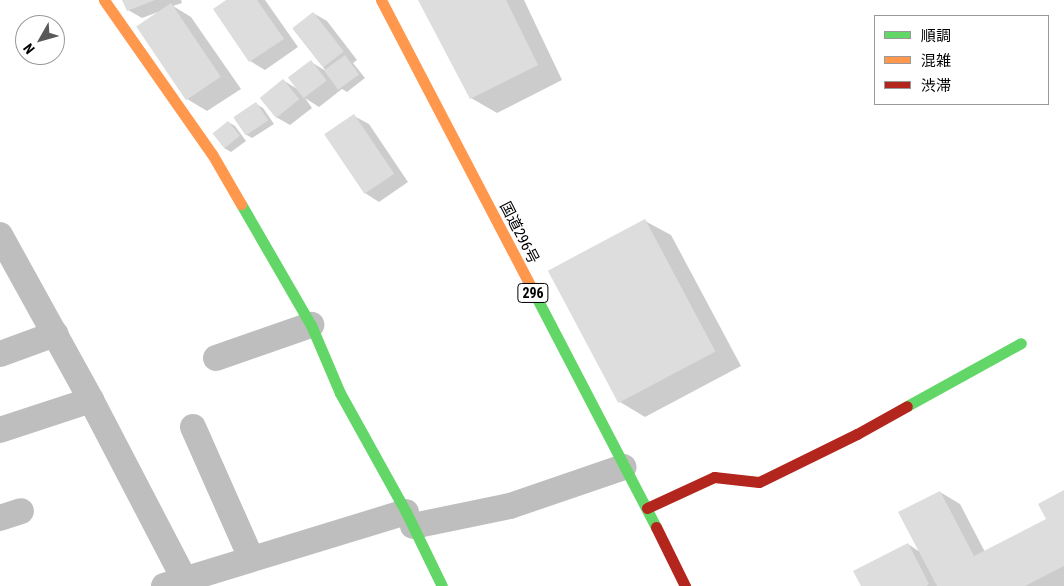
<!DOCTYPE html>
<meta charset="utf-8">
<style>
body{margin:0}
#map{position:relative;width:1064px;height:586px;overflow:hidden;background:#fff;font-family:"Roboto Condensed","Noto Sans JP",sans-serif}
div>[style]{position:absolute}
.shadow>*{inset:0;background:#0003}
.building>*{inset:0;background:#ddd;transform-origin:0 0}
.street>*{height:26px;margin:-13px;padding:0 13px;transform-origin:13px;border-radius:13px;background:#bebebe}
.fast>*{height:11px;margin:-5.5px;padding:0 5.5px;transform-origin:5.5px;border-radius:5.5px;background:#63d668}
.slow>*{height:11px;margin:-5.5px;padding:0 5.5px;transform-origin:5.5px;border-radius:5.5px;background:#ff974d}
.jam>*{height:11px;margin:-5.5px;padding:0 5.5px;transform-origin:5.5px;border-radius:5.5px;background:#b3261e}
span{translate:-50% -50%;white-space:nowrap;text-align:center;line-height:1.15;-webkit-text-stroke:4.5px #fff;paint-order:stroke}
.shield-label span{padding:1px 4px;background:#fff;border:1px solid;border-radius:4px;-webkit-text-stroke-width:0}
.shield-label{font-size:14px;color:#000;font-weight:700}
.street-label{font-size:15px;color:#000}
.legend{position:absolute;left:874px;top:15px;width:175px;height:90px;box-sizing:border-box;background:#fff;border:1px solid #999;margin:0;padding:6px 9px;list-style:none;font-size:15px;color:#000}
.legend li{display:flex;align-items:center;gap:10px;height:25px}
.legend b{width:25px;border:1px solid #999}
.north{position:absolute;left:15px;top:15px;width:50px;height:50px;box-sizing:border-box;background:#fff;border:1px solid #999;border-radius:50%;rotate:232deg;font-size:14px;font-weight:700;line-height:20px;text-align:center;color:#000}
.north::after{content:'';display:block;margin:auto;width:18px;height:22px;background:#595959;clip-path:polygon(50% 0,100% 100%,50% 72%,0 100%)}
</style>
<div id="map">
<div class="shadow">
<i style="clip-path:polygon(124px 0,181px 0,182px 3px,173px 6px,191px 17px,241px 89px,207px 111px,187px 99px,158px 12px,142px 18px,128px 10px)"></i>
<i style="clip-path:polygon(228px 0,265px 0,298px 47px,265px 70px,250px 61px,214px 9px)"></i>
<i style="clip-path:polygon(419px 0,524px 0,562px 80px,497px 113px,471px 98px)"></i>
<i style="clip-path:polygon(313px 13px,327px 21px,357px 60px,353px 63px,365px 78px,347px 92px,342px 89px,319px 107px,305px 98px,312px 108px,290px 125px,276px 117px,283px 80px,297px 89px,311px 62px,326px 71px,293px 29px)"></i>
<i style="clip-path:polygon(256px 104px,263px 108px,274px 124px,252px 138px,245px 134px,234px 118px)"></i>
<i style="clip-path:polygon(354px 116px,369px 124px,408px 182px,379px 202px,365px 193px)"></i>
<i style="clip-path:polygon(228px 122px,235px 126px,246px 141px,231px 152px,224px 148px)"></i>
<i style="clip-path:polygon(645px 221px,671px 235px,741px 366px,645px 417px,620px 402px)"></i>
<i style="clip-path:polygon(940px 492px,960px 504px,985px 552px,1048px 520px,1064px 492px,1064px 586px,862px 586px,908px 544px,920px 552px)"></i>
</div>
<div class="building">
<i style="clip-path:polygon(122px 0,155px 0,127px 11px)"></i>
<i style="clip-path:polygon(226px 0,257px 0,284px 39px,249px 62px,213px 9px)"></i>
<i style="clip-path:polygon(418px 0,506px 0,538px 65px,470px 99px)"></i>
<i style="left:171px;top:3px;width:89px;height:42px;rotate:56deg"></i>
<i style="left:313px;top:12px;width:50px;height:26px;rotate:52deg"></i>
<i style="left:345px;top:55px;width:24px;height:26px;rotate:54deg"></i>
<i style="left:311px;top:60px;width:26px;height:29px;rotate:53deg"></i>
<i style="left:283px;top:79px;width:26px;height:30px;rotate:51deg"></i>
<i style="left:256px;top:102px;width:22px;height:27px;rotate:56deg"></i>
<i style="left:354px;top:114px;width:72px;height:36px;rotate:56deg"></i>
<i style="left:228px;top:121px;width:19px;height:20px;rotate:51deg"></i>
<i style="left:645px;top:219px;width:150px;height:110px;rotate:62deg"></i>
<i style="clip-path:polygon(1064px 490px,1064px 566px,1025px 586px,937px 586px,898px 512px,940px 491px,974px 556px,1046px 519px,1038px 504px)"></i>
<i style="clip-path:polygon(908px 543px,929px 584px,926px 586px,861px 586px,853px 571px)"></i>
</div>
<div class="street">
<i style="left:0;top:235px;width:188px;rotate:61.1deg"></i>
<i style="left:91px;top:400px;width:210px;rotate:62.5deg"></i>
<i style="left:0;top:354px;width:59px;rotate:-20deg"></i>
<i style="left:216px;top:358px;width:101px;rotate:-19.2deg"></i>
<i style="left:193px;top:427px;width:143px;rotate:66.1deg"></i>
<i style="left:0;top:430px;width:96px;rotate:-18.2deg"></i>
<i style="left:0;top:518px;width:22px;rotate:-18deg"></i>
<i style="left:413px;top:526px;width:99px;rotate:-11.7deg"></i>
<i style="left:510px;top:506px;width:120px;rotate:-18.9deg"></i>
<i style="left:164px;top:586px;width:253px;rotate:-17deg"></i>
</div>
<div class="fast">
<i style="left:241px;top:204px;width:140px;rotate:60deg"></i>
<i style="left:311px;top:325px;width:74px;rotate:66.9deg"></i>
<i style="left:340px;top:393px;width:136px;rotate:61deg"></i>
<i style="left:406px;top:512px;width:82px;rotate:64.1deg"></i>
<i style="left:531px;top:287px;width:271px;rotate:62.5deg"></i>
<i style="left:907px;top:406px;width:130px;rotate:-28.9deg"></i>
</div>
<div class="slow">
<i style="left:104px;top:0;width:188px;rotate:55deg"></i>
<i style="left:212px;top:154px;width:58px;rotate:59.9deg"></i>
<i style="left:381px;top:0;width:324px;rotate:62.4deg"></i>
</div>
<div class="jam">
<i style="left:647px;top:508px;width:74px;rotate:-24.8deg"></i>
<i style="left:714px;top:477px;width:45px;rotate:6.3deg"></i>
<i style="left:759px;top:482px;width:109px;rotate:-26.1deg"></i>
<i style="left:857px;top:434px;width:57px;rotate:-29.2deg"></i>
<i style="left:656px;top:527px;width:66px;rotate:63.8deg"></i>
</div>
<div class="shield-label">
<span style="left:533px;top:293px">296</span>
</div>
<div class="street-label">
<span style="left:519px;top:233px;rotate:63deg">国道296号</span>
</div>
<ul class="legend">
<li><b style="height:6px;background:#63d668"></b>順調</li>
<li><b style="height:6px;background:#ff974d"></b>混雑</li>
<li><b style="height:6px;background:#b3261e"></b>渋滞</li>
</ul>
<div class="north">N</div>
</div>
